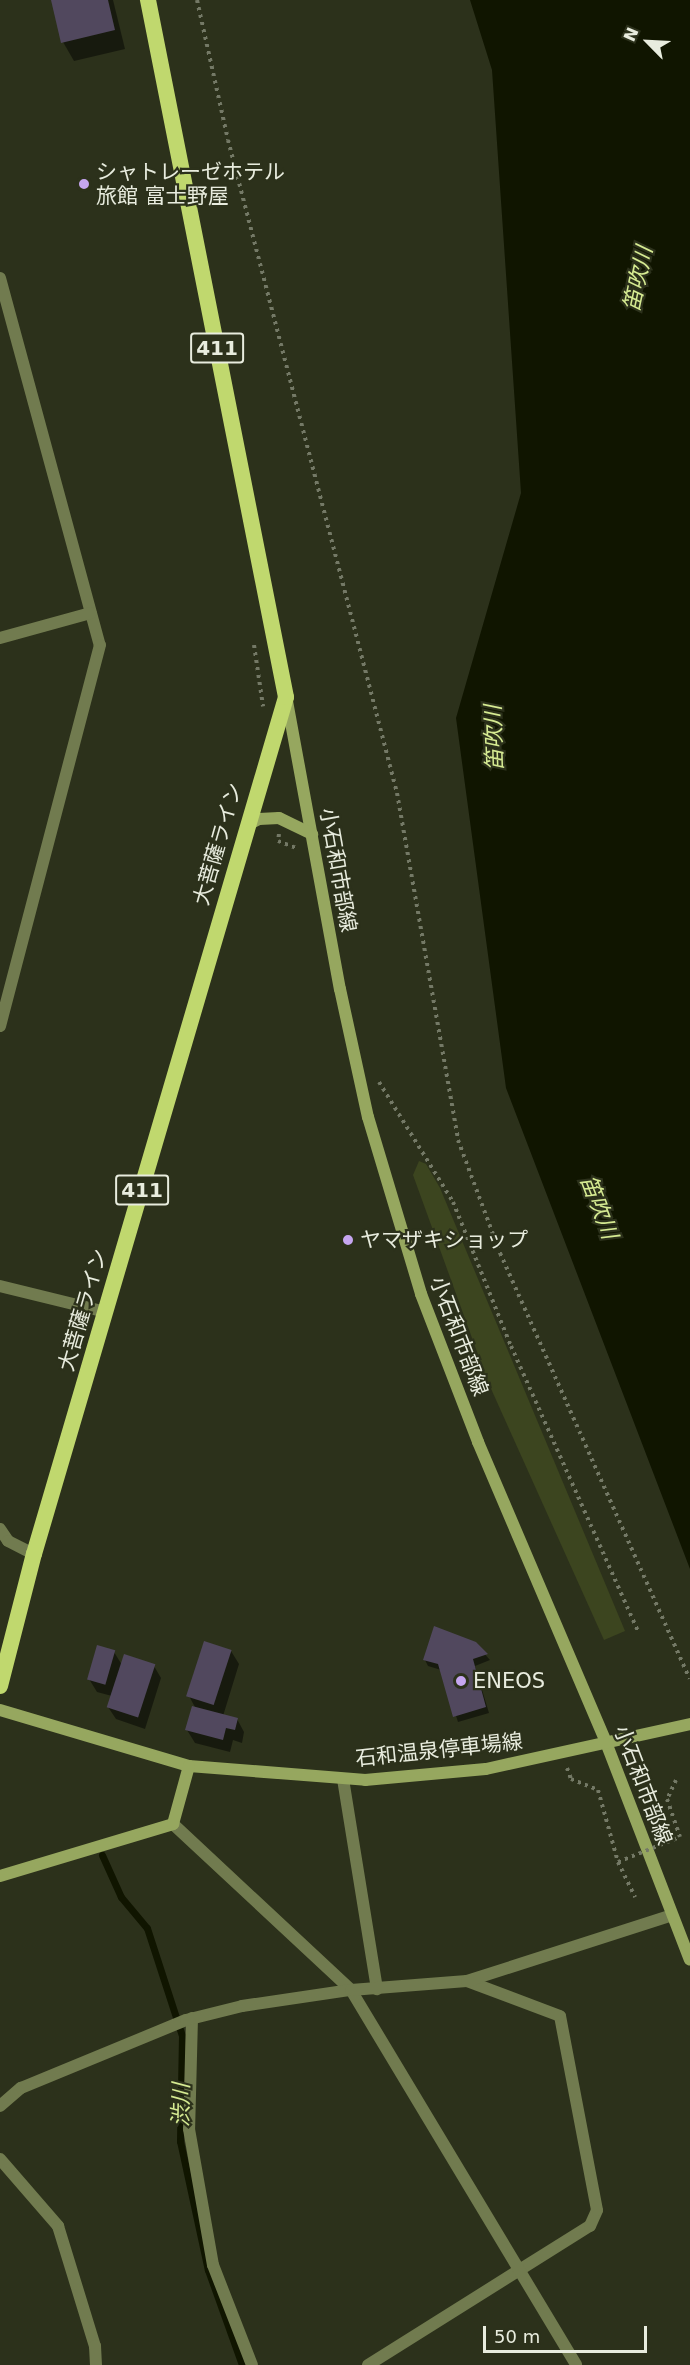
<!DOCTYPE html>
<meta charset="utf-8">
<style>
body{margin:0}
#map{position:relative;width:690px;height:2365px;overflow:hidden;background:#2c311b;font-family:"DejaVu Sans","Noto Sans JP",sans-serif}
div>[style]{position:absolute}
.green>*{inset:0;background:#3c451f}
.water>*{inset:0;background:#101500}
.shadow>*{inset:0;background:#0007}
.stream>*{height:7px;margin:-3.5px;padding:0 3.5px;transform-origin:3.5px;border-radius:3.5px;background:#101500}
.building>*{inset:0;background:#51485e;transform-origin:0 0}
.path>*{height:4px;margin-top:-2px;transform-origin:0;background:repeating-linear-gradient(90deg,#747966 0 3px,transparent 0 7.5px)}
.service>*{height:12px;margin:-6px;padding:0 6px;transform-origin:6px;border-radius:6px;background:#717b4f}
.minor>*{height:12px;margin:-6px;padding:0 6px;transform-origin:6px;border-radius:6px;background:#717b4f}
.secondary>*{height:12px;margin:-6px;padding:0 6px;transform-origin:6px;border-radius:6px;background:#96a75f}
.trunk>*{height:16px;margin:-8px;padding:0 8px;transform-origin:8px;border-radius:8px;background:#c0d86e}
.path-bridge>*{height:4px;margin-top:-2px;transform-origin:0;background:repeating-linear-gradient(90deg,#747966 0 3px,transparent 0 7.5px)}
.dots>*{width:16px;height:16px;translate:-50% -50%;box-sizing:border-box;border:3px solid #2c311b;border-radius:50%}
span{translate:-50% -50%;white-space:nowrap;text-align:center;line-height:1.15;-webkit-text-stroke:4.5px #2c311b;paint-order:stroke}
.shield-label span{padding:2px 4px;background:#2c311b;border:2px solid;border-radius:4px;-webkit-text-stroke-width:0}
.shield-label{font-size:20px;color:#e8ecde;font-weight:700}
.poi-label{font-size:21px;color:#e8ecde}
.left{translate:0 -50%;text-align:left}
.street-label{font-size:21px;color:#e8ecde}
.water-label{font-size:22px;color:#d6eb92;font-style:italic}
.north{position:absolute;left:618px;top:12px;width:60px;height:60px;-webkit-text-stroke:4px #2c311b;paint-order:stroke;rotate:294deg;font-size:16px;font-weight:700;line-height:24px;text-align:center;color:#e8ecde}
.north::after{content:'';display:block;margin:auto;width:21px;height:27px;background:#e8ecde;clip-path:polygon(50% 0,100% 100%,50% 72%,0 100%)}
.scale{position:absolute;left:483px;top:2326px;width:164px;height:27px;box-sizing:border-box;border:3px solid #e8ecde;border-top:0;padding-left:8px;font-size:18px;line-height:21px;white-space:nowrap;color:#e8ecde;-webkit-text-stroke:4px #2c311b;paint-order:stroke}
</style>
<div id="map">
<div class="green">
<i style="clip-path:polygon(419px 1161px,426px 1164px,440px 1188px,625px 1631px,604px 1640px,488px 1382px,413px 1175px)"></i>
</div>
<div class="water">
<i style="clip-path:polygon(470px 0,690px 0,690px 1569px,506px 1088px,456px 718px,521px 493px,492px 70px)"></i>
</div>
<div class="shadow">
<i style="clip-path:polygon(52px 0,113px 0,125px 49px,74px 61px,63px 42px)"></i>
<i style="clip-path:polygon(475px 1643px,490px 1660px,475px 1666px,489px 1713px,458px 1722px,441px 1670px,428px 1666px,425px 1660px)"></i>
<i style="clip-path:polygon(231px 1651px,239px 1664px,223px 1716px,237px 1719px,244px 1732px,242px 1743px,233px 1740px,230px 1752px,195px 1743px,187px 1730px,196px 1709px,189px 1696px)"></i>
<i style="clip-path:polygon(114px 1652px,122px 1665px,154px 1666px,161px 1678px,145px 1729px,116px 1719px,108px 1707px,112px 1696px,97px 1692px,89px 1679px)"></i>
</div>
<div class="stream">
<i style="left:102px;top:1855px;width:46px;rotate:65.7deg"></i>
<i style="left:121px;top:1897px;width:40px;rotate:50deg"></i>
<i style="left:147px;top:1928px;width:114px;rotate:72deg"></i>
<i style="left:182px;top:2036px;width:105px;rotate:91.1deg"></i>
<i style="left:180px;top:2141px;width:132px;rotate:77.8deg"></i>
<i style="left:208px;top:2270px;width:101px;rotate:70.3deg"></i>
</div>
<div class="building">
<i style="clip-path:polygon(51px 0,108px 0,115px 30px,61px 43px)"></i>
<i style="clip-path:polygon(434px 1626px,476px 1642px,488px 1654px,473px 1659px,486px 1707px,453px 1717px,438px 1664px,423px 1660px)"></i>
<i style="left:204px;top:1641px;width:29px;height:58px;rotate:18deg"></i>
<i style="left:97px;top:1645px;width:19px;height:36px;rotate:16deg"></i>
<i style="left:124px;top:1654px;width:33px;height:56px;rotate:18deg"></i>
<i style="clip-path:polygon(192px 1706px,238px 1718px,235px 1730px,226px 1728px,223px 1740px,185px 1730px)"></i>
</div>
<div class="path">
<i style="left:197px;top:0;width:143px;rotate:77.5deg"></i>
<i style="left:228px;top:140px;width:675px;rotate:75.49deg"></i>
<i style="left:397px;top:793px;width:352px;rotate:80deg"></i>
<i style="left:458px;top:1140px;width:121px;rotate:69.6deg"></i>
<i style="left:500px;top:1253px;width:466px;rotate:66deg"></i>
<i style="left:254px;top:645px;width:62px;rotate:81.6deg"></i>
<i style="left:279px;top:834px;width:7px;rotate:98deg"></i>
<i style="left:278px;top:841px;width:22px;rotate:21deg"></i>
<i style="left:379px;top:1082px;width:141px;rotate:58.3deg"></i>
<i style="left:453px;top:1202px;width:155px;rotate:68.1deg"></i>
<i style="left:511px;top:1346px;width:312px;rotate:66deg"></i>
<i style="left:567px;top:1768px;width:12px;rotate:70deg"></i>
<i style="left:571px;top:1779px;width:29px;rotate:22deg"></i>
<i style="left:598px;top:1790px;width:75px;rotate:74.5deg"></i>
<i style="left:618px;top:1862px;width:39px;rotate:64deg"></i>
<i style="left:676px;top:1780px;width:21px;rotate:115deg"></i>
<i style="left:667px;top:1799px;width:40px;rotate:71.1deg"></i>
</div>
<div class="service">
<i style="left:0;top:278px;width:380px;rotate:74.8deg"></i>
<i style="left:100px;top:645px;width:394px;rotate:104.7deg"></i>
<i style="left:0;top:638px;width:94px;rotate:-15.4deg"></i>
<i style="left:192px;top:2018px;width:111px;rotate:91.5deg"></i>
<i style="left:189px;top:2129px;width:138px;rotate:80deg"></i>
<i style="left:213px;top:2265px;width:107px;rotate:68.7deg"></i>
<i style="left:368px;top:2365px;width:262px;rotate:-32.1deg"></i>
<i style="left:590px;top:2226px;width:17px;rotate:-66deg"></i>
<i style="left:597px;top:2210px;width:197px;rotate:-100.8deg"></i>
<i style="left:560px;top:2016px;width:99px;rotate:-159.4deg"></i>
</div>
<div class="minor">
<i style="left:0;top:1286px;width:109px;rotate:13.8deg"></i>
<i style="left:0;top:1529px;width:14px;rotate:56deg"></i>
<i style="left:8px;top:1541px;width:29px;rotate:27deg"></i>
<i style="left:343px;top:1779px;width:213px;rotate:80.8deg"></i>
<i style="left:173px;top:1824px;width:243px;rotate:43deg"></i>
<i style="left:351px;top:1990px;width:437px;rotate:59deg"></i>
<i style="left:0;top:2106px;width:28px;rotate:-41deg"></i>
<i style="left:21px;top:2088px;width:178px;rotate:-22.4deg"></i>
<i style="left:186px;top:2020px;width:58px;rotate:-14deg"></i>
<i style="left:242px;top:2006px;width:110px;rotate:-8.4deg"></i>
<i style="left:351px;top:1990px;width:116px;rotate:-4.4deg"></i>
<i style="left:467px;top:1981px;width:215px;rotate:-17.8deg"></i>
<i style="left:0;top:2159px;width:89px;rotate:49.1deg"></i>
<i style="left:58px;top:2226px;width:126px;rotate:72.9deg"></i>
<i style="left:95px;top:2346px;width:19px;rotate:87deg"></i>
</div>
<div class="secondary">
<i style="left:287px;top:701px;width:293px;rotate:79.6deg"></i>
<i style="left:340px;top:989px;width:131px;rotate:77.7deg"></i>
<i style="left:368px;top:1117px;width:185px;rotate:73.3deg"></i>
<i style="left:421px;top:1294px;width:159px;rotate:68.9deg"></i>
<i style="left:478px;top:1442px;width:329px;rotate:66.9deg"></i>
<i style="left:607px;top:1745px;width:230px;rotate:68.9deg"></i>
<i style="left:247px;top:825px;width:13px;rotate:-27deg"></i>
<i style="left:259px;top:819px;width:20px;rotate:-3deg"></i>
<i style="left:279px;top:818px;width:37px;rotate:26deg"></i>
<i style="left:0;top:1710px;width:197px;rotate:16.5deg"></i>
<i style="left:189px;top:1766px;width:177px;rotate:4.5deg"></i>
<i style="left:365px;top:1780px;width:121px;rotate:-5.2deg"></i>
<i style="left:486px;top:1769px;width:209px;rotate:-12.4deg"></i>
<i style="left:0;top:1876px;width:181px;rotate:-16.7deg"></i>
<i style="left:173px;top:1824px;width:60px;rotate:-74.6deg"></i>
</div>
<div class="trunk">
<i style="left:0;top:1686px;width:136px;rotate:-75.6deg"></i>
<i style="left:34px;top:1554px;width:893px;rotate:-73.61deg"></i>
<i style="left:286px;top:697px;width:711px;rotate:-101.2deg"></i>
</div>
<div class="path-bridge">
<i style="left:618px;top:1862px;width:67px;rotate:-22deg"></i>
</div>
<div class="dots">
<i style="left:84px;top:184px;background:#c6a6f0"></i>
<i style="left:348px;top:1240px;background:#c6a6f0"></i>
<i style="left:461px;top:1681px;background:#c6a6f0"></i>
</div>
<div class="shield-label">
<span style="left:217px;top:348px">411</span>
<span style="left:142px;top:1190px">411</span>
</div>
<div class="poi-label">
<span class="left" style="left:96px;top:184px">シャトレーゼホテル<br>旅館 富士野屋</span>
<span class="left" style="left:360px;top:1240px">ヤマザキショップ</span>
<span class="left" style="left:473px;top:1681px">ENEOS</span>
</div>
<div class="street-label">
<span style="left:218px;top:844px;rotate:-74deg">大菩薩ライン</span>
<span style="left:338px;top:870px;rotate:80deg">小石和市部線</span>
<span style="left:83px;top:1310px;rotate:-74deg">大菩薩ライン</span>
<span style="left:459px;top:1336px;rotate:69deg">小石和市部線</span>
<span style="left:439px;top:1750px;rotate:-6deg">石和温泉停車場線</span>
<span style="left:643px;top:1785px;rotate:69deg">小石和市部線</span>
</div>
<div class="water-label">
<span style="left:638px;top:279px;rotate:-78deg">笛吹川</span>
<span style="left:494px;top:738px;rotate:-92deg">笛吹川</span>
<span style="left:599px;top:1207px;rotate:69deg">笛吹川</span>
<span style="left:181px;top:2105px;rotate:-89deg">渋川</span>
</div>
<div class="north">N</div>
<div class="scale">50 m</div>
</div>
